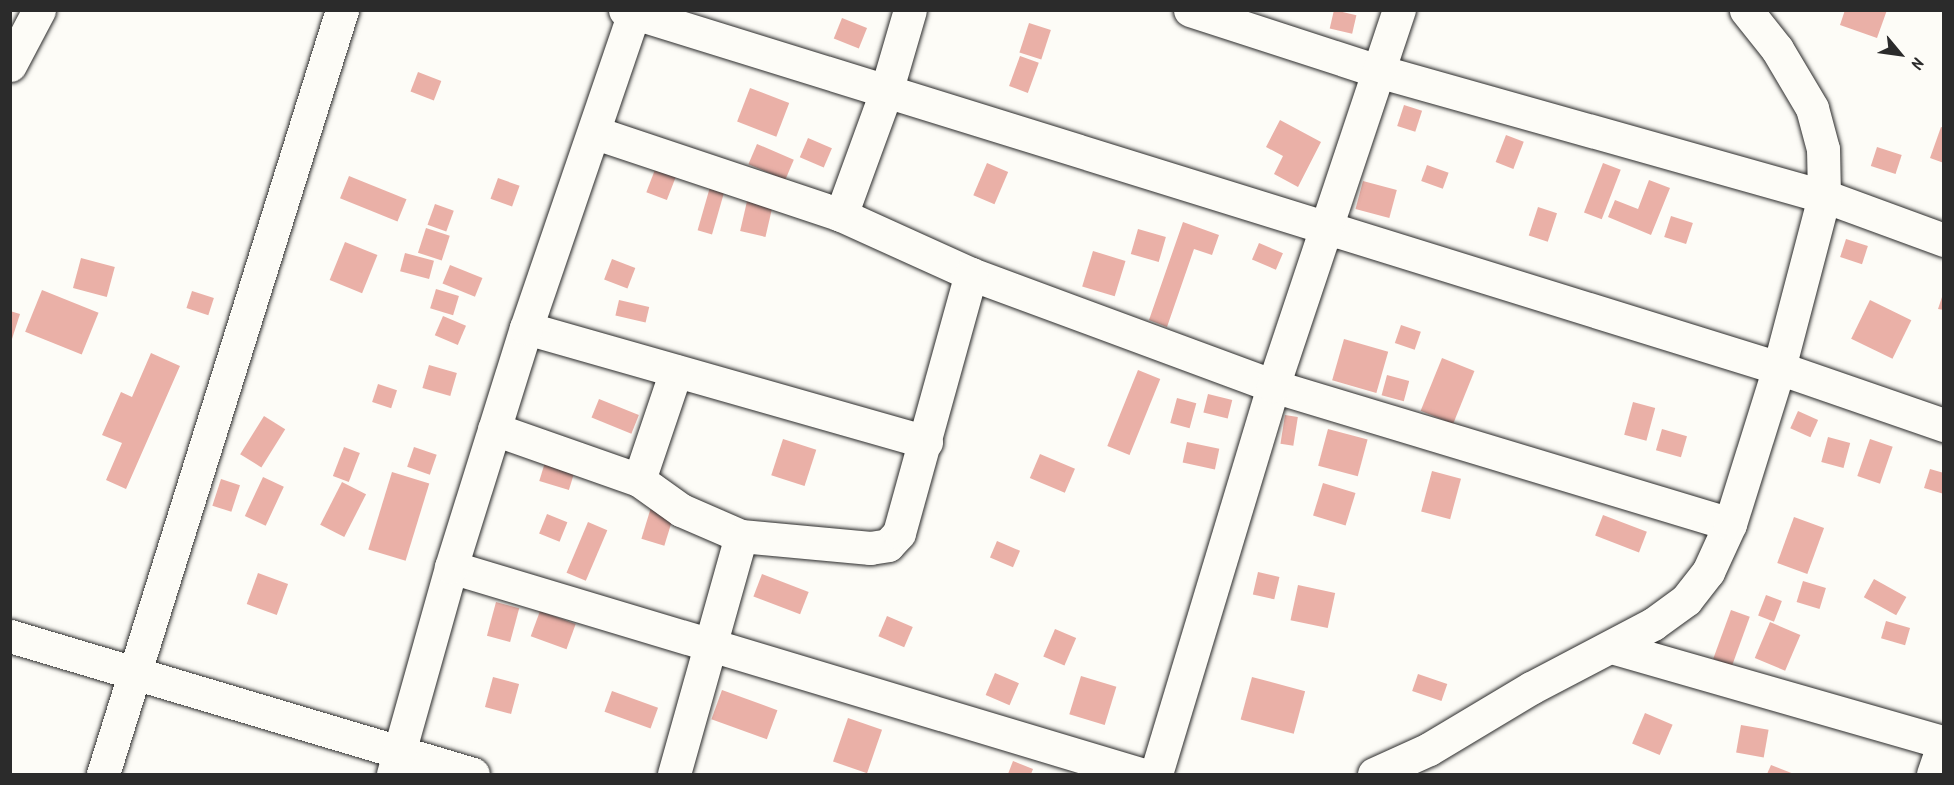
<!DOCTYPE html>
<style>
body{margin:0}
#map{position:relative;width:1954px;height:785px;overflow:hidden;background:#fdfcf7;font-family:Kalam,sans-serif}
div>[style]{position:absolute}
.building>*{inset:0;background:#eab0a7;transform-origin:0 0}
.roads{filter:drop-shadow(0 0 2px #2b2b2b) drop-shadow(0 0 2px #2b2b2b)}
.street>*{height:33px;margin:-16.5px;padding:0 16.5px;transform-origin:16.5px;border-radius:16.5px;background:#fdfcf7}
span{translate:-50% -50%;white-space:nowrap;text-align:center;line-height:1.15;-webkit-text-stroke:4.5px #fdfcf7;paint-order:stroke}
.frame{position:absolute;inset:0;border:12px solid #2b2b2b;pointer-events:none}
.north{position:absolute;left:1870px;top:24px;width:60px;height:60px;-webkit-text-stroke:4px #fdfcf7;paint-order:stroke;rotate:119deg;font-size:16px;font-weight:700;line-height:24px;text-align:center;color:#2b2b2b}
.north::after{content:'';display:block;margin:auto;width:21px;height:27px;background:#2b2b2b;clip-path:polygon(50% 0,100% 100%,50% 72%,0 100%)}
</style>
<div id="map">
<div class="building">
<i style="left:1334px;top:10px;width:23px;height:19px;rotate:13deg"></i>
<i style="clip-path:polygon(1845px 10px,1887px 10px,1877px 38px,1840px 25px)"></i>
<i style="left:842px;top:18px;width:27px;height:22px;rotate:22deg"></i>
<i style="left:1029px;top:23px;width:23px;height:31px;rotate:18deg"></i>
<i style="left:1020px;top:56px;width:20px;height:32px;rotate:20deg"></i>
<i style="left:418px;top:72px;width:25px;height:21px;rotate:21deg"></i>
<i style="left:750px;top:88px;width:42px;height:36px;rotate:21deg"></i>
<i style="left:1404px;top:105px;width:19px;height:22px;rotate:18deg"></i>
<i style="clip-path:polygon(1280px 120px,1321px 142px,1298px 187px,1274px 174px,1283px 156px,1266px 147px)"></i>
<i style="clip-path:polygon(1941px 127px,1944px 128px,1944px 163px,1930px 158px)"></i>
<i style="left:1506px;top:135px;width:19px;height:29px;rotate:21deg"></i>
<i style="left:808px;top:138px;width:26px;height:21px;rotate:23deg"></i>
<i style="left:757px;top:144px;width:40px;height:22px;rotate:23deg"></i>
<i style="left:1877px;top:147px;width:26px;height:20px;rotate:18deg"></i>
<i style="left:987px;top:163px;width:23px;height:35px;rotate:23deg"></i>
<i style="left:1603px;top:163px;width:19px;height:53px;rotate:21deg"></i>
<i style="left:1427px;top:165px;width:23px;height:17px;rotate:20deg"></i>
<i style="left:656px;top:167px;width:22px;height:27px;rotate:21deg"></i>
<i style="left:349px;top:176px;width:62px;height:24px;rotate:22deg"></i>
<i style="left:498px;top:178px;width:23px;height:22px;rotate:20deg"></i>
<i style="clip-path:polygon(1649px 180px,1670px 188px,1651px 235px,1608px 217px,1615px 200px,1638px 209px)"></i>
<i style="left:1363px;top:181px;width:35px;height:29px;rotate:15deg"></i>
<i style="left:710px;top:187px;width:15px;height:45px;rotate:16deg"></i>
<i style="left:748px;top:197px;width:26px;height:35px;rotate:13deg"></i>
<i style="left:435px;top:204px;width:20px;height:22px;rotate:20deg"></i>
<i style="left:1538px;top:207px;width:20px;height:30px;rotate:18deg"></i>
<i style="left:1671px;top:216px;width:23px;height:22px;rotate:18deg"></i>
<i style="clip-path:polygon(1183px 222px,1219px 235px,1212px 255px,1194px 249px,1167px 327px,1149px 320px)"></i>
<i style="left:426px;top:228px;width:25px;height:26px;rotate:18deg"></i>
<i style="left:1138px;top:229px;width:29px;height:26px;rotate:16deg"></i>
<i style="left:1846px;top:239px;width:23px;height:19px;rotate:18deg"></i>
<i style="left:345px;top:242px;width:35px;height:41px;rotate:22deg"></i>
<i style="left:1259px;top:243px;width:26px;height:18px;rotate:23deg"></i>
<i style="left:1093px;top:251px;width:34px;height:37px;rotate:17deg"></i>
<i style="left:405px;top:253px;width:30px;height:19px;rotate:15deg"></i>
<i style="left:81px;top:258px;width:35px;height:31px;rotate:15deg"></i>
<i style="left:612px;top:259px;width:25px;height:22px;rotate:21deg"></i>
<i style="left:450px;top:265px;width:35px;height:20px;rotate:22deg"></i>
<i style="left:436px;top:289px;width:24px;height:20px;rotate:17deg"></i>
<i style="left:42px;top:290px;width:61px;height:45px;rotate:22deg"></i>
<i style="left:192px;top:291px;width:23px;height:18px;rotate:18deg"></i>
<i style="clip-path:polygon(1944px 291px,1944px 310px,1938px 309px)"></i>
<i style="left:619px;top:300px;width:31px;height:16px;rotate:13deg"></i>
<i style="left:1870px;top:300px;width:46px;height:43px;rotate:26deg"></i>
<i style="clip-path:polygon(10px 311px,20px 314px,11px 342px,10px 342px)"></i>
<i style="left:443px;top:316px;width:25px;height:21px;rotate:23deg"></i>
<i style="left:1401px;top:325px;width:21px;height:19px;rotate:19deg"></i>
<i style="left:1344px;top:339px;width:46px;height:43px;rotate:16deg"></i>
<i style="clip-path:polygon(151px 353px,180px 366px,126px 489px,106px 480px,122px 443px,102px 435px,121px 392px,132px 397px)"></i>
<i style="left:1442px;top:358px;width:35px;height:57px;rotate:22deg"></i>
<i style="left:429px;top:365px;width:29px;height:24px;rotate:16deg"></i>
<i style="left:1138px;top:370px;width:24px;height:82px;rotate:22deg"></i>
<i style="left:1387px;top:375px;width:23px;height:21px;rotate:15deg"></i>
<i style="left:378px;top:384px;width:20px;height:19px;rotate:18deg"></i>
<i style="left:1208px;top:394px;width:25px;height:19px;rotate:14deg"></i>
<i style="left:1177px;top:398px;width:20px;height:26px;rotate:15deg"></i>
<i style="left:599px;top:399px;width:43px;height:20px;rotate:22deg"></i>
<i style="left:1633px;top:402px;width:23px;height:34px;rotate:15deg"></i>
<i style="left:1798px;top:411px;width:22px;height:19px;rotate:24deg"></i>
<i style="left:1285px;top:415px;width:13px;height:29px;rotate:9deg"></i>
<i style="left:264px;top:416px;width:25px;height:45px;rotate:32deg"></i>
<i style="left:1328px;top:429px;width:41px;height:38px;rotate:15deg"></i>
<i style="left:1662px;top:429px;width:26px;height:22px;rotate:16deg"></i>
<i style="left:1828px;top:437px;width:23px;height:26px;rotate:15deg"></i>
<i style="left:783px;top:439px;width:35px;height:38px;rotate:18deg"></i>
<i style="left:1870px;top:439px;width:24px;height:39px;rotate:19deg"></i>
<i style="left:1187px;top:442px;width:33px;height:21px;rotate:12deg"></i>
<i style="left:344px;top:447px;width:17px;height:31px;rotate:21deg"></i>
<i style="left:414px;top:447px;width:24px;height:21px;rotate:19deg"></i>
<i style="left:1040px;top:454px;width:38px;height:26px;rotate:23deg"></i>
<i style="left:546px;top:459px;width:31px;height:23px;rotate:17deg"></i>
<i style="clip-path:polygon(1930px 469px,1944px 473px,1944px 494px,1924px 488px)"></i>
<i style="left:1432px;top:471px;width:30px;height:42px;rotate:15deg"></i>
<i style="left:392px;top:472px;width:39px;height:81px;rotate:17deg"></i>
<i style="left:263px;top:477px;width:23px;height:43px;rotate:25deg"></i>
<i style="left:221px;top:479px;width:20px;height:28px;rotate:18deg"></i>
<i style="left:342px;top:482px;width:27px;height:48px;rotate:27deg"></i>
<i style="left:1323px;top:483px;width:34px;height:34px;rotate:17deg"></i>
<i style="left:656px;top:491px;width:24px;height:50px;rotate:17deg"></i>
<i style="left:547px;top:514px;width:22px;height:21px;rotate:22deg"></i>
<i style="left:1603px;top:515px;width:47px;height:22px;rotate:21deg"></i>
<i style="left:1794px;top:517px;width:32px;height:49px;rotate:20deg"></i>
<i style="left:588px;top:522px;width:21px;height:55px;rotate:23deg"></i>
<i style="left:997px;top:541px;width:25px;height:18px;rotate:23deg"></i>
<i style="left:1258px;top:572px;width:22px;height:23px;rotate:13deg"></i>
<i style="left:258px;top:573px;width:32px;height:33px;rotate:20deg"></i>
<i style="left:762px;top:574px;width:50px;height:24px;rotate:21deg"></i>
<i style="left:1874px;top:579px;width:37px;height:21px;rotate:29deg"></i>
<i style="left:1803px;top:581px;width:24px;height:22px;rotate:17deg"></i>
<i style="left:1298px;top:585px;width:38px;height:36px;rotate:12deg"></i>
<i style="left:1766px;top:595px;width:17px;height:22px;rotate:21deg"></i>
<i style="left:496px;top:602px;width:24px;height:35px;rotate:15deg"></i>
<i style="left:1731px;top:610px;width:20px;height:52px;rotate:20deg"></i>
<i style="left:540px;top:611px;width:38px;height:27px;rotate:20deg"></i>
<i style="left:887px;top:616px;width:28px;height:22px;rotate:23deg"></i>
<i style="left:1886px;top:621px;width:25px;height:18px;rotate:16deg"></i>
<i style="left:1770px;top:622px;width:33px;height:39px;rotate:23deg"></i>
<i style="left:1055px;top:629px;width:23px;height:30px;rotate:23deg"></i>
<i style="left:995px;top:673px;width:26px;height:24px;rotate:23deg"></i>
<i style="left:1418px;top:674px;width:31px;height:18px;rotate:19deg"></i>
<i style="left:1081px;top:676px;width:37px;height:40px;rotate:17deg"></i>
<i style="left:493px;top:677px;width:27px;height:31px;rotate:15deg"></i>
<i style="left:1252px;top:677px;width:55px;height:44px;rotate:15deg"></i>
<i style="left:722px;top:690px;width:59px;height:31px;rotate:20deg"></i>
<i style="left:612px;top:691px;width:49px;height:22px;rotate:20deg"></i>
<i style="left:1645px;top:713px;width:30px;height:33px;rotate:23deg"></i>
<i style="left:848px;top:718px;width:36px;height:46px;rotate:19deg"></i>
<i style="left:1741px;top:725px;width:28px;height:28px;rotate:10deg"></i>
<i style="clip-path:polygon(1013px 761px,1033px 769px,1031px 774px,1008px 774px)"></i>
<i style="clip-path:polygon(1771px 765px,1794px 774px,1767px 774px)"></i>
</div>
<div class="roads">
<div class="street">
<i style="left:625px;top:10px;width:1208px;rotate:17.24deg"></i>
<i style="left:1779px;top:368px;width:175px;rotate:19.1deg"></i>
<i style="left:1190px;top:10px;width:198px;rotate:18deg"></i>
<i style="left:1378px;top:71px;width:463px;rotate:15.7deg"></i>
<i style="left:1824px;top:196px;width:128px;rotate:20.1deg"></i>
<i style="left:10px;top:65px;width:62px;rotate:-62.2deg"></i>
<i style="left:596px;top:133px;width:258px;rotate:18.5deg"></i>
<i style="left:841px;top:215px;width:143px;rotate:24.4deg"></i>
<i style="left:971px;top:274px;width:322px;rotate:20.3deg"></i>
<i style="left:1273px;top:386px;width:477px;rotate:16.8deg"></i>
<i style="left:841px;top:215px;width:131px;rotate:-69.9deg"></i>
<i style="left:886px;top:92px;width:85px;rotate:-73.7deg"></i>
<i style="left:526px;top:328px;width:416px;rotate:15.9deg"></i>
<i style="left:494px;top:429px;width:154px;rotate:19.4deg"></i>
<i style="left:639px;top:480px;width:52px;rotate:35.5deg"></i>
<i style="left:681px;top:510px;width:65px;rotate:23.4deg"></i>
<i style="left:639px;top:480px;width:115px;rotate:-71.3deg"></i>
<i style="left:451px;top:567px;width:719px;rotate:16.72deg"></i>
<i style="left:10px;top:636px;width:483px;rotate:16.6deg"></i>
<i style="left:1611px;top:647px;width:345px;rotate:16deg"></i>
<i style="left:103px;top:774px;width:801px;rotate:-72.63deg"></i>
<i style="left:393px;top:774px;width:215px;rotate:-74.3deg"></i>
<i style="left:451px;top:567px;width:250px;rotate:-72.6deg"></i>
<i style="left:526px;top:328px;width:336px;rotate:-71.1deg"></i>
<i style="left:674px;top:774px;width:247px;rotate:-74.3deg"></i>
<i style="left:741px;top:536px;width:130px;rotate:5.3deg"></i>
<i style="left:870px;top:548px;width:18px;rotate:-9deg"></i>
<i style="left:888px;top:545px;width:16px;rotate:-47deg"></i>
<i style="left:899px;top:533px;width:269px;rotate:-74.5deg"></i>
<i style="left:1156px;top:774px;width:405px;rotate:-73.2deg"></i>
<i style="left:1273px;top:386px;width:397px;rotate:-71.5deg"></i>
<i style="left:1374px;top:774px;width:60px;rotate:-24.4deg"></i>
<i style="left:1429px;top:749px;width:119px;rotate:-30.9deg"></i>
<i style="left:1531px;top:688px;width:138px;rotate:-27.7deg"></i>
<i style="left:1653px;top:624px;width:41px;rotate:-36deg"></i>
<i style="left:1686px;top:600px;width:36px;rotate:-52deg"></i>
<i style="left:1708px;top:572px;width:53px;rotate:-65.4deg"></i>
<i style="left:1730px;top:524px;width:164px;rotate:-72.6deg"></i>
<i style="left:1779px;top:368px;width:178px;rotate:-75.3deg"></i>
<i style="left:1824px;top:196px;width:47px;rotate:-91.2deg"></i>
<i style="left:1823px;top:149px;width:42px;rotate:-105deg"></i>
<i style="left:1812px;top:108px;width:69px;rotate:-120.7deg"></i>
<i style="left:1777px;top:49px;width:50px;rotate:-128.5deg"></i>
<i style="left:1933px;top:774px;width:34px;rotate:-71deg"></i>
</div>
</div>
<div class="frame"></div>
<div class="north">N</div>
</div>
